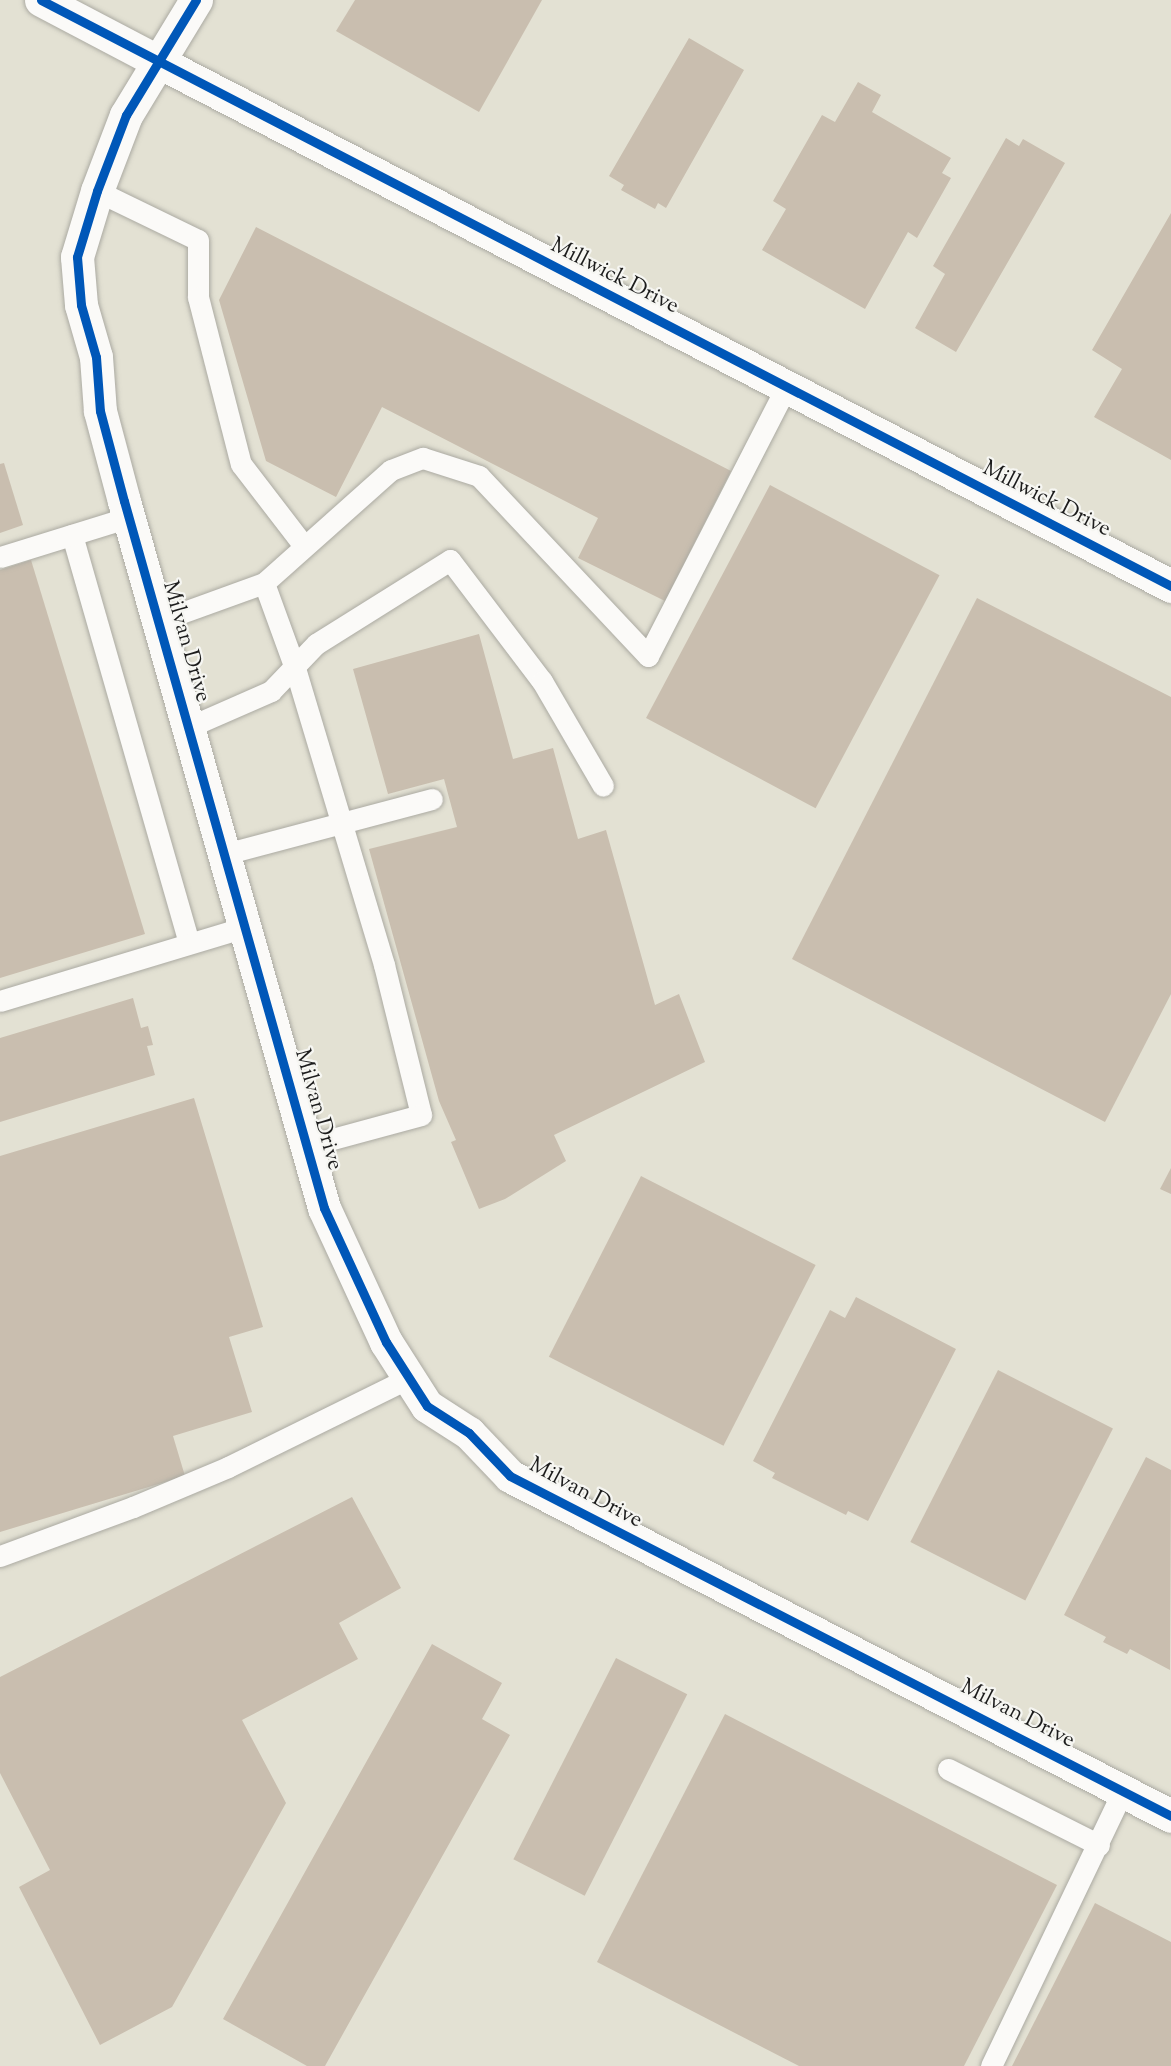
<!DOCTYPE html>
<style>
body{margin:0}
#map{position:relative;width:1171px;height:2066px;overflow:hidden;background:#e3e1d3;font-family:"Sorts Mill Goudy",serif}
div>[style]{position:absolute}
.building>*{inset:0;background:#c9beaf;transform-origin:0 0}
.roads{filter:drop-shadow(0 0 2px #abaaa2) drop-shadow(0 0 2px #abaaa2)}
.service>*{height:21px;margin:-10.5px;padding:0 10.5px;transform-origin:10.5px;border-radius:10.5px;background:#fbfaf8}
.minor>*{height:33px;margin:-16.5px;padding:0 16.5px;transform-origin:16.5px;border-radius:16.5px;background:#fbfaf8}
.tertiary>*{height:33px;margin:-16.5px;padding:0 16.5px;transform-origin:16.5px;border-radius:16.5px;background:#fbfaf8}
.cycleway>*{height:9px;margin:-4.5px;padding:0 4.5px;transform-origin:4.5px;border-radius:4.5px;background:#0057b8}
span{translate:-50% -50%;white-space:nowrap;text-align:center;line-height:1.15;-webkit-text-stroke:4.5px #f6f6f2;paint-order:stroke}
.street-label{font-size:22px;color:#1c1c1c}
</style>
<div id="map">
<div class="building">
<i style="clip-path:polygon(355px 0,542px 0,479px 112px,336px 31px)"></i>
<i style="clip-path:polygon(689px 38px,744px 70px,666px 208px,658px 203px,655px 209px,621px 190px,624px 185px,609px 176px)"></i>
<i style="clip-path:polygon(858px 82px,881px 95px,872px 112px,951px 158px,942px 173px,951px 178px,917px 238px,908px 232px,865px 309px,762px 250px,786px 209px,773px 201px,822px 115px,835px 122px)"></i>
<i style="clip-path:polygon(1006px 138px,1019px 146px,1023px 139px,1065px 163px,956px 352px,915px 328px,945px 274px,933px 266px)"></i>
<i style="clip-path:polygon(1171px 213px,1171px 460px,1094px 417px,1122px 369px,1092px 350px)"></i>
<i style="clip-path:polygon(256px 227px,731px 471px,665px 601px,578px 558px,598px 518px,382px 407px,336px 497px,266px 461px,219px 300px)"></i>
<i style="clip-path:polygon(4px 463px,23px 525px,0 533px,0 464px)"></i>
<i style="left:770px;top:485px;width:192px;height:264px;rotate:28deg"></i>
<i style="clip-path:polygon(31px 560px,145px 934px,0 978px,0 570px)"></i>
<i style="clip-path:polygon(977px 598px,1171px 697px,1171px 994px,1105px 1122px,792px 959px)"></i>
<i style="clip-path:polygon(479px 634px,513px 759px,553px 748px,578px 839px,606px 830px,655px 1005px,679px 994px,705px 1062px,554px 1135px,566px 1161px,505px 1199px,479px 1209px,451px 1142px,456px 1140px,439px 1101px,369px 849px,457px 827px,444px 779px,388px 794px,353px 669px)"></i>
<i style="clip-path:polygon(133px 998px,141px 1028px,148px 1026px,153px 1045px,147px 1046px,155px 1075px,0 1122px,0 1038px)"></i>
<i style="clip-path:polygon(194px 1098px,263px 1327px,229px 1337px,252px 1412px,173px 1436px,185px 1476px,0 1532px,0 1156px)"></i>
<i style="clip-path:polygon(1171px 1168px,1171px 1194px,1160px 1189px)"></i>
<i style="left:641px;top:1176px;width:196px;height:203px;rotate:27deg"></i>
<i style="clip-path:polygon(856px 1297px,956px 1349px,868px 1521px,848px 1511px,846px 1515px,772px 1478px,775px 1473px,753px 1461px,830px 1310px,845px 1318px)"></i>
<i style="left:998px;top:1370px;width:129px;height:193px;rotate:27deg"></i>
<i style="clip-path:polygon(1146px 1457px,1171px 1470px,1170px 1670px,1130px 1649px,1127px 1654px,1103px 1642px,1106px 1637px,1064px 1615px)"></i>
<i style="clip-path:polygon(352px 1497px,401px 1588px,339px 1623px,358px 1659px,242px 1720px,286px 1803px,172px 2007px,100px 2045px,19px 1887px,50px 1870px,0 1773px,0 1677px)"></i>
<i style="clip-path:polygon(432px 1644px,502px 1683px,482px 1719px,510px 1735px,325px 2066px,307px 2066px,223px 2019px)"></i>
<i style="left:616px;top:1658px;width:80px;height:226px;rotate:27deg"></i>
<i style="clip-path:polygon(725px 1714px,1057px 1885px,964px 2066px,799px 2066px,597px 1962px)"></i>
<i style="clip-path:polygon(1095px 1903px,1171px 1942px,1171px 2066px,1012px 2066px)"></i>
</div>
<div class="roads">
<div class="service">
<i style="left:97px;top:191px;width:112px;rotate:25.9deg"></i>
<i style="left:198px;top:240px;width:57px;rotate:90deg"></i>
<i style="left:198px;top:297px;width:172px;rotate:75.6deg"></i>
<i style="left:241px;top:464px;width:103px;rotate:52.5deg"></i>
<i style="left:72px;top:535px;width:424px;rotate:74deg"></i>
<i style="left:0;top:557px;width:135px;rotate:-17.2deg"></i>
<i style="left:264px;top:583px;width:90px;rotate:70deg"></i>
<i style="left:295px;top:668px;width:310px;rotate:73.3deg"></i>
<i style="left:384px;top:965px;width:154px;rotate:76.1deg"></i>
<i style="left:421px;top:1115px;width:118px;rotate:164.8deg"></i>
<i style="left:159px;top:621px;width:112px;rotate:-19.9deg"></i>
<i style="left:264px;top:583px;width:170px;rotate:-41.7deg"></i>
<i style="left:391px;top:470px;width:34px;rotate:-21deg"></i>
<i style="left:423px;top:458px;width:59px;rotate:17.8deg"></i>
<i style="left:479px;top:476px;width:247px;rotate:46.8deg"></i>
<i style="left:648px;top:656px;width:301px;rotate:-62.8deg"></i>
<i style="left:189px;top:727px;width:90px;rotate:-23.7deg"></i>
<i style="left:271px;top:691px;width:65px;rotate:-46.2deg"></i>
<i style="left:316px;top:644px;width:158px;rotate:-32.1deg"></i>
<i style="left:450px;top:560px;width:152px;rotate:52.8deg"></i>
<i style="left:542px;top:681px;width:121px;rotate:59.8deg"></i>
<i style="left:225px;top:854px;width:214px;rotate:-14.9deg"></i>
<i style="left:0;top:1001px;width:256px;rotate:-16.8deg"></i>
<i style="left:0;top:1556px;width:142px;rotate:-20.2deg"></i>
<i style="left:133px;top:1507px;width:103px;rotate:-22.8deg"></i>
<i style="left:228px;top:1467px;width:202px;rotate:-26.2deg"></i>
<i style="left:948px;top:1769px;width:169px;rotate:26.7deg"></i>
<i style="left:991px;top:2066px;width:305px;rotate:-64.4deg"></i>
</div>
<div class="minor">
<i style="left:159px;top:62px;width:1140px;rotate:27.37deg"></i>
</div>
<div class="tertiary">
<i style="left:41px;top:0;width:133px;rotate:27.7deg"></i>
<i style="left:196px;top:0;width:135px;rotate:121.3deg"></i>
<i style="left:126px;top:115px;width:81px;rotate:110.9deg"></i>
<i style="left:97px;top:191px;width:69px;rotate:106.9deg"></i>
<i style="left:77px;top:257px;width:48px;rotate:85.2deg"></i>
<i style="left:81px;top:305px;width:54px;rotate:73.9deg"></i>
<i style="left:96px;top:357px;width:54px;rotate:85.8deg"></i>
<i style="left:100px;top:411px;width:93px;rotate:75.1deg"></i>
<i style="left:124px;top:501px;width:735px;rotate:74.2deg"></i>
<i style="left:324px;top:1208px;width:148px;rotate:65.2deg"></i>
<i style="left:386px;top:1342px;width:76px;rotate:57.4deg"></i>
<i style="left:427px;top:1406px;width:50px;rotate:32.7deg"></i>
<i style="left:469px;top:1433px;width:59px;rotate:46.4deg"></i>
<i style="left:510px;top:1476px;width:743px;rotate:27.22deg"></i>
</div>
</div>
<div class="cycleway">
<i style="left:41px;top:0;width:1273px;rotate:27.41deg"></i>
<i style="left:196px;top:0;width:135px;rotate:121.3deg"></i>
<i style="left:126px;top:115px;width:81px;rotate:110.9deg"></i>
<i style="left:97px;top:191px;width:69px;rotate:106.9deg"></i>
<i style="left:77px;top:257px;width:48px;rotate:85.2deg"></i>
<i style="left:81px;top:305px;width:54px;rotate:73.9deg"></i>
<i style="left:96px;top:357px;width:54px;rotate:85.8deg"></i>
<i style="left:100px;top:411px;width:93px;rotate:75.1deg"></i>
<i style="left:124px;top:501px;width:735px;rotate:74.2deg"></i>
<i style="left:324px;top:1208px;width:148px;rotate:65.2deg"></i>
<i style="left:386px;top:1342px;width:76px;rotate:57.4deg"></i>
<i style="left:427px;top:1406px;width:50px;rotate:32.7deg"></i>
<i style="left:469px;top:1433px;width:59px;rotate:46.4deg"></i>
<i style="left:510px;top:1476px;width:743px;rotate:27.22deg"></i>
</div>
<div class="street-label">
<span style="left:614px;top:277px;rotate:27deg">Millwick Drive</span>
<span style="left:1046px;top:500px;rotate:27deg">Millwick Drive</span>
<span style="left:185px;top:642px;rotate:74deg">Milvan Drive</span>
<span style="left:317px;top:1110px;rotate:74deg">Milvan Drive</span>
<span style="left:585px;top:1494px;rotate:28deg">Milvan Drive</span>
<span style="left:1017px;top:1715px;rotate:27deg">Milvan Drive</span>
</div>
</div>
